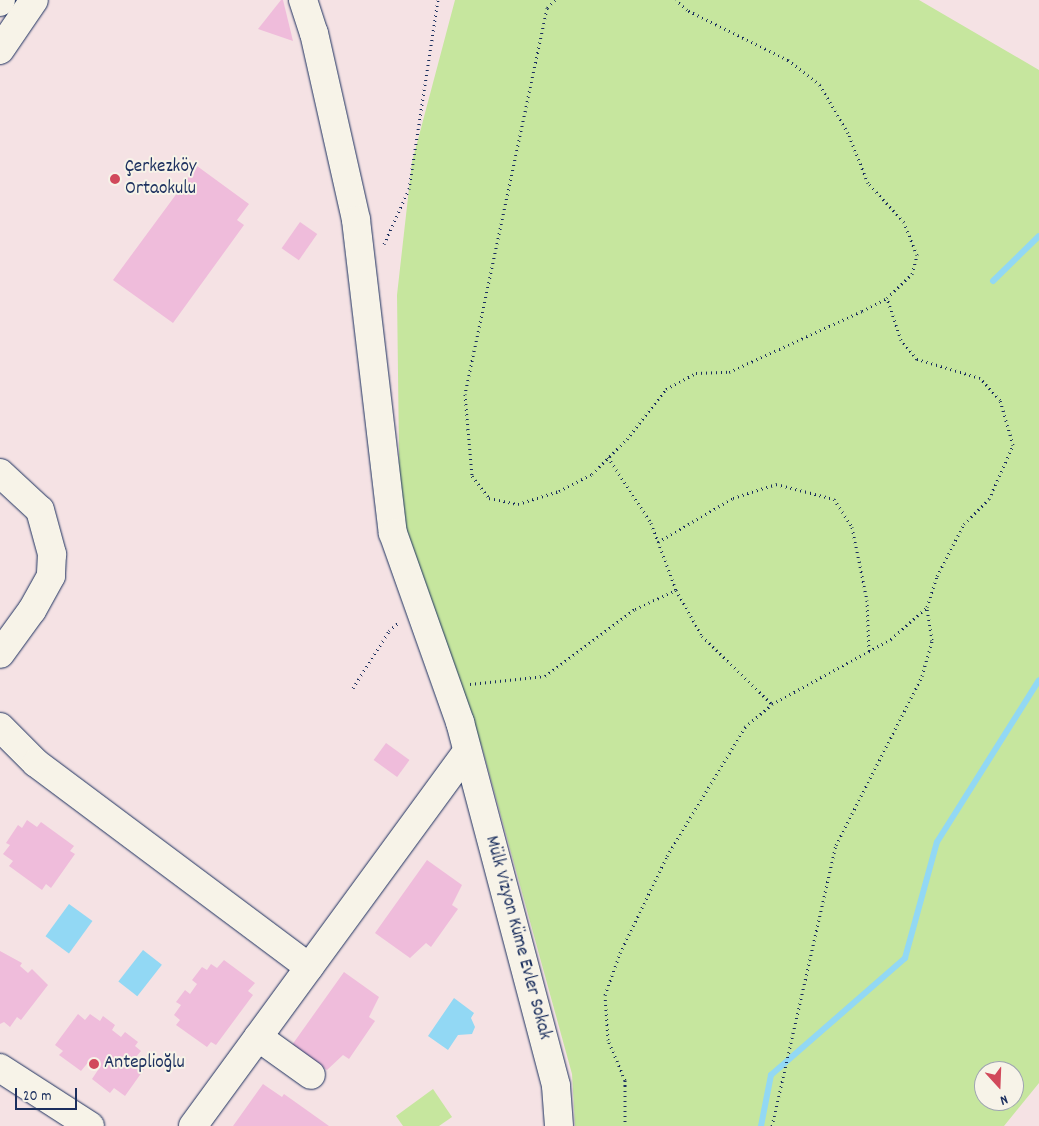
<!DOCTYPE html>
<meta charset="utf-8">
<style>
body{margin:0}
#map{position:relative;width:1039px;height:1126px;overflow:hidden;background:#f5e2e4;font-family:Dekko,sans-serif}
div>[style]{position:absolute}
.green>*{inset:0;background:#c6e69e}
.water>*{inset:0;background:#92d8f4;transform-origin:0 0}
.stream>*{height:6px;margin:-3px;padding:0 3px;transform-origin:3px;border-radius:3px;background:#92d8f4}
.building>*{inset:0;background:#efbcdb;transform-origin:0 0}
.path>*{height:3px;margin-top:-1.5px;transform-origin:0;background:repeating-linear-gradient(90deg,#1b2f5e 0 1px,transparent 0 5px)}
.roads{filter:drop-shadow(0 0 1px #1b2f5e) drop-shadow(0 0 1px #1b2f5e)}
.minor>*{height:28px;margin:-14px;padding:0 14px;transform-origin:14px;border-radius:14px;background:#f7f3e8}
.dots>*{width:14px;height:14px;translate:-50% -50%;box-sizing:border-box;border:2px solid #f7f3e8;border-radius:50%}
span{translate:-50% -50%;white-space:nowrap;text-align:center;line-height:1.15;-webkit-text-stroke:4px #f7f3e8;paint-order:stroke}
.poi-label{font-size:19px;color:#1b2f5e}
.left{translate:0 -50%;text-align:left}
.street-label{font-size:19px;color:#1b2f5e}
.north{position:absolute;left:974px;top:1061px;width:50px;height:50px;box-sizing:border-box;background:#f7f3e8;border:1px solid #9fa5b1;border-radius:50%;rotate:160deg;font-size:14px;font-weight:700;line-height:20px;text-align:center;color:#1b2f5e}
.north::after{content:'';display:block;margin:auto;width:18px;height:22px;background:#d1495b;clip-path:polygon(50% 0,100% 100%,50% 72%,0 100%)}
.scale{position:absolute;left:15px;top:1088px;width:62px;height:22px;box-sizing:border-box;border:2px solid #1b2f5e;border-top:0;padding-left:6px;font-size:15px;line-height:18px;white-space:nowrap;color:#1b2f5e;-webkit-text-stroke:4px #f7f3e8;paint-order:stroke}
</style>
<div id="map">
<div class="green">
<i style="clip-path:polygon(evenodd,455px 0,919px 0,1039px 70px,1039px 1083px,1004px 1126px,575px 1126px,572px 1074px,482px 747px,400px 530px,397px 295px,412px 162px,455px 0,984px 1071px,1014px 1071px,1014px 1101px,984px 1101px,984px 1071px)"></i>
<i style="clip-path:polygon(433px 1089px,452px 1117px,439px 1126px,403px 1126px,396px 1116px)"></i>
</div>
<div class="water">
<i style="left:69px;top:904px;width:29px;height:40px;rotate:36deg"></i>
<i style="left:143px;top:950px;width:24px;height:40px;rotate:38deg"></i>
<i style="clip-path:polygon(454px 998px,474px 1013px,471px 1018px,475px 1027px,472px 1034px,458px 1035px,448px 1050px,428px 1036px)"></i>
</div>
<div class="stream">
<i style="left:993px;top:281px;width:64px;rotate:-44.4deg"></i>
<i style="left:761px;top:1126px;width:52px;rotate:-78.9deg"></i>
<i style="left:771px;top:1075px;width:178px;rotate:-41.1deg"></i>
<i style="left:905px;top:958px;width:120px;rotate:-74.6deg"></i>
<i style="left:937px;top:842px;width:191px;rotate:-57.8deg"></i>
</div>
<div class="building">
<i style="clip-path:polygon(281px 0,283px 0,293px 41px,258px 29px)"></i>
<i style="clip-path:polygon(197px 166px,249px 204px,237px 220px,244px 225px,173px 323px,113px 280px)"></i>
<i style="left:300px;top:222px;width:21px;height:32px;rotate:35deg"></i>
<i style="left:386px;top:743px;width:29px;height:21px;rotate:36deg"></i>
<i style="clip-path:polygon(27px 820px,37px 827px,41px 822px,74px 846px,70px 851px,75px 854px,51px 888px,46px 884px,42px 890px,9px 866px,13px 861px,3px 854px,10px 845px,6px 843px,18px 825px,22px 828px)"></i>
<i style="clip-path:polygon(427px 860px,462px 885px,452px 905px,458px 909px,431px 947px,426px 943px,410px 958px,375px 933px)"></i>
<i style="clip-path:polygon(0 951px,22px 963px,20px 966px,28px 973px,32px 969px,48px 985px,21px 1020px,17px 1017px,10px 1027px,4px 1022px,0 1024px)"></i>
<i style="clip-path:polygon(224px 960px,255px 983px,248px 991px,253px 995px,216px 1045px,211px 1042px,207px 1047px,176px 1025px,180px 1020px,174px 1015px,181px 1005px,176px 1002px,185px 990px,190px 994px,197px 984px,192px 980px,202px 967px,207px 970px,211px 964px,217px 968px)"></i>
<i style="clip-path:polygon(344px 972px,379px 997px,369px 1017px,375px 1021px,349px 1059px,343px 1055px,327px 1070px,292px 1045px)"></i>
<i style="clip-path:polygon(78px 1014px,85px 1020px,90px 1014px,100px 1021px,103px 1016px,115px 1025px,112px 1030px,121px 1037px,125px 1032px,138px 1042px,135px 1046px,141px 1051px,136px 1057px,147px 1065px,125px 1096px,114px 1088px,110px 1093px,92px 1079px,100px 1067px,90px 1060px,81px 1071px,59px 1055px,63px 1051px,55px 1045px)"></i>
<i style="clip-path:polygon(263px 1084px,282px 1097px,284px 1094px,329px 1126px,233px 1126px)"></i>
</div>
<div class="path">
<i style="left:555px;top:0;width:11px;rotate:135deg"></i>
<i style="left:547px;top:8px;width:395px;rotate:102deg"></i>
<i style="left:465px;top:394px;width:82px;rotate:85.1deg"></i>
<i style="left:472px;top:476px;width:28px;rotate:52deg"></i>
<i style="left:489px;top:498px;width:30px;rotate:12deg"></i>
<i style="left:518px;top:504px;width:43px;rotate:-17.6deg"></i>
<i style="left:559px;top:491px;width:37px;rotate:-27deg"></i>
<i style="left:592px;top:474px;width:49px;rotate:-45deg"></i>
<i style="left:627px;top:439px;width:63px;rotate:-52deg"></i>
<i style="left:666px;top:389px;width:34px;rotate:-28deg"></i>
<i style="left:696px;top:373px;width:33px;rotate:-2deg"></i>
<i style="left:729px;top:372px;width:146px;rotate:-24.6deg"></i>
<i style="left:862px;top:311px;width:28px;rotate:-27deg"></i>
<i style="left:887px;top:298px;width:35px;rotate:-44deg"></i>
<i style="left:912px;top:274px;width:20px;rotate:-75deg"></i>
<i style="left:917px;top:255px;width:35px;rotate:-112deg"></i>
<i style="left:904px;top:222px;width:53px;rotate:-132.7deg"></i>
<i style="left:868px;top:183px;width:54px;rotate:-111.8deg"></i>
<i style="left:848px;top:133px;width:56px;rotate:-120.3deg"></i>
<i style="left:820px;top:85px;width:41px;rotate:-142deg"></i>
<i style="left:788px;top:60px;width:113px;rotate:-153.7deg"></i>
<i style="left:687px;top:10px;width:15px;rotate:-138deg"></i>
<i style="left:384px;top:244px;width:60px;rotate:-65.6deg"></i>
<i style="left:409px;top:189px;width:191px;rotate:-81.3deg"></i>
<i style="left:608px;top:457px;width:79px;rotate:56.9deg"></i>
<i style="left:651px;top:523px;width:72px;rotate:69.5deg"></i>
<i style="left:676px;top:590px;width:53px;rotate:60.5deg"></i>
<i style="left:702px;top:636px;width:98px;rotate:44.2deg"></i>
<i style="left:658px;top:542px;width:87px;rotate:-30.4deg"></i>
<i style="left:733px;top:498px;width:45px;rotate:-18deg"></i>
<i style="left:776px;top:484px;width:60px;rotate:14.5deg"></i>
<i style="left:834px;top:499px;width:33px;rotate:57deg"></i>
<i style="left:852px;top:527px;width:75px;rotate:78.4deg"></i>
<i style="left:867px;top:600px;width:51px;rotate:87.8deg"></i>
<i style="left:470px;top:684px;width:75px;rotate:-6.1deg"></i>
<i style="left:545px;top:676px;width:112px;rotate:-36.7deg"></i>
<i style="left:635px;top:609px;width:45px;rotate:-24.9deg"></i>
<i style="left:353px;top:688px;width:67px;rotate:-57.7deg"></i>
<i style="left:389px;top:631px;width:13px;rotate:-42deg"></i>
<i style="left:625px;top:1126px;width:46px;rotate:-90deg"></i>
<i style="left:625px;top:1080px;width:43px;rotate:-113deg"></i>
<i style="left:608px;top:1040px;width:45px;rotate:-93.8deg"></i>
<i style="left:605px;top:995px;width:45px;rotate:-70.3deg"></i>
<i style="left:620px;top:953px;width:108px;rotate:-64.1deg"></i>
<i style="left:667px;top:856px;width:151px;rotate:-58.8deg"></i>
<i style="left:745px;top:727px;width:35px;rotate:-40deg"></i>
<i style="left:772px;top:704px;width:136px;rotate:-28.6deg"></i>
<i style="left:891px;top:639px;width:47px;rotate:-41.5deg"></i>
<i style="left:772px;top:1126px;width:288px;rotate:-77.2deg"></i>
<i style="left:836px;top:845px;width:190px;rotate:-63deg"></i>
<i style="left:922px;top:676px;width:37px;rotate:-74deg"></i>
<i style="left:932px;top:640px;width:33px;rotate:-99deg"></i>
<i style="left:927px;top:607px;width:33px;rotate:-72deg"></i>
<i style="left:937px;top:576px;width:59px;rotate:-62.6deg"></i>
<i style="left:964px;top:524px;width:35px;rotate:-45deg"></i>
<i style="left:989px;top:499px;width:59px;rotate:-66deg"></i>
<i style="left:1013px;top:445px;width:47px;rotate:-106.1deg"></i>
<i style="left:1000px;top:400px;width:30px;rotate:-132deg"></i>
<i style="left:980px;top:378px;width:66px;rotate:-163.2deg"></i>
<i style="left:917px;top:359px;width:25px;rotate:-130deg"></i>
<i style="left:901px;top:340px;width:44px;rotate:-108.4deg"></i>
</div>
<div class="roads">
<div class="minor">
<i style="left:303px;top:0;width:35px;rotate:72deg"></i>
<i style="left:314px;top:33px;width:192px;rotate:77.3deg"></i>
<i style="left:356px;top:220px;width:315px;rotate:83.3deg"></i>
<i style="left:393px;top:533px;width:201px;rotate:70.5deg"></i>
<i style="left:460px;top:722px;width:376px;rotate:75.2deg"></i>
<i style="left:556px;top:1086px;width:40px;rotate:85.7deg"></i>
<i style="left:0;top:2px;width:2px;rotate:-63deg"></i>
<i style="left:0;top:50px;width:60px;rotate:-55.8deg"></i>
<i style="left:0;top:473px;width:54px;rotate:42.8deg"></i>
<i style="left:40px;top:510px;width:46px;rotate:74.7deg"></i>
<i style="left:52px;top:554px;width:22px;rotate:93deg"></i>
<i style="left:51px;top:576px;width:39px;rotate:119deg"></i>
<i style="left:32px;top:610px;width:54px;rotate:126deg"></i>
<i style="left:0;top:727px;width:51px;rotate:45deg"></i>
<i style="left:36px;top:763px;width:341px;rotate:36.8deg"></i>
<i style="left:258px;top:1037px;width:65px;rotate:35.6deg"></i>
<i style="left:0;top:1068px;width:107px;rotate:32.8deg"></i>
<i style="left:193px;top:1126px;width:464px;rotate:-53.8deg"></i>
</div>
</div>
<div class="dots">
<i style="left:115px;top:179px;background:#d1495b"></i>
<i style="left:94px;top:1064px;background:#d1495b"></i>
</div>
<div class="poi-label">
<span class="left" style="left:125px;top:179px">Çerkezköy<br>Ortaokulu</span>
<span class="left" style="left:104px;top:1064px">Anteplioğlu</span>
</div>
<div class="street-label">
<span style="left:517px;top:938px;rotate:75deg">Mülk Vizyon Küme Evler Sokak</span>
</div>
<div class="north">N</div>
<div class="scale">20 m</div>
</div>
